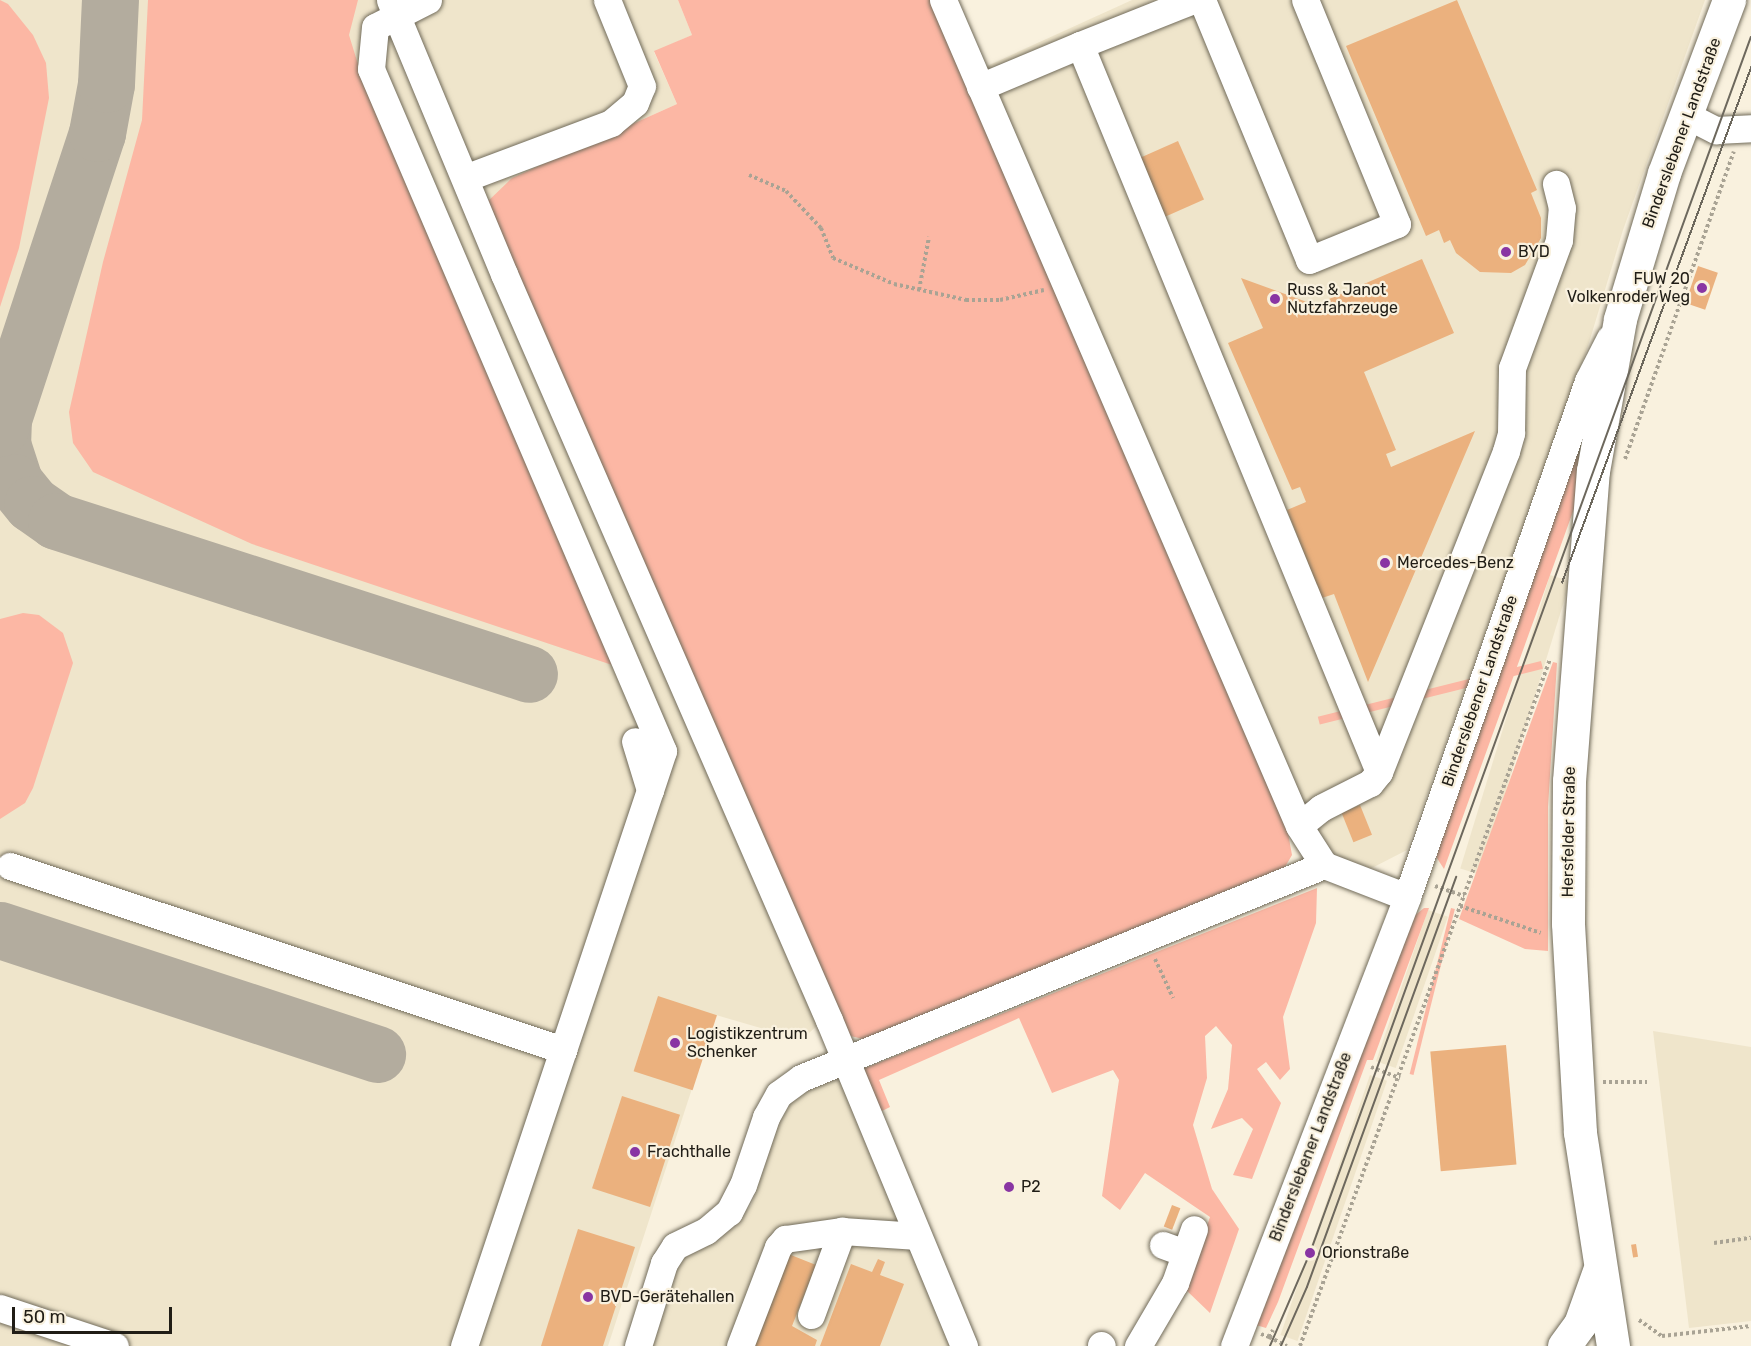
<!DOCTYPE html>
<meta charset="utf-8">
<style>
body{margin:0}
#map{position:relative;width:1751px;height:1346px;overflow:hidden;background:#f9f1de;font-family:Rubik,sans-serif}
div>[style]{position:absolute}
.built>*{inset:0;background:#efe5cb;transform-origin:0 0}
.green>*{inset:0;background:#fcb7a4;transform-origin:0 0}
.taxiway>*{height:57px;margin:-28.5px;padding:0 28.5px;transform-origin:28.5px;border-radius:28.5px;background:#b3ac9e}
.building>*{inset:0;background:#ebb17e;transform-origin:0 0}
.path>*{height:4px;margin-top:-2px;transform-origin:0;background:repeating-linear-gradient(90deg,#a9a394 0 3px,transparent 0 6px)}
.roads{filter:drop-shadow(0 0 2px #716b5a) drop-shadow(0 0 2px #716b5a)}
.minor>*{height:27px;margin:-13.5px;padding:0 13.5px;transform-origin:13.5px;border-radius:13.5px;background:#fff}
.major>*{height:33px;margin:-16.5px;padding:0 16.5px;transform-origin:16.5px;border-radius:16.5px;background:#fff}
.tram>*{height:1.5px;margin:-0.75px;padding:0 0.75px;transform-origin:0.75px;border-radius:0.75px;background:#6d685d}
.dots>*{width:16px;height:16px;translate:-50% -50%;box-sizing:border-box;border:3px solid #f9f1de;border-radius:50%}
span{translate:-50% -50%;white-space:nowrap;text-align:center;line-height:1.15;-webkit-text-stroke:4.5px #f9f1de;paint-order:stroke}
.street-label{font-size:16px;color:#201d16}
.poi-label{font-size:16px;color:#201d16}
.left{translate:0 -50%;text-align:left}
.right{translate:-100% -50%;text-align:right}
.scale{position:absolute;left:12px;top:1307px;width:160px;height:27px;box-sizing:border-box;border:3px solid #201d16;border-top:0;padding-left:8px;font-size:18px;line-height:21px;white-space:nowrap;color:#201d16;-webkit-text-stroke:4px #f9f1de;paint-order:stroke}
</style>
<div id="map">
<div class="built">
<i style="clip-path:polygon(0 0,678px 0,692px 35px,654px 52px,677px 104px,512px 178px,819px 1024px,801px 1040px,716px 1015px,608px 1346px,0 1346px)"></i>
<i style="clip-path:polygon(1132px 0,1705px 0,1623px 230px,1588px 346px,1407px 850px,1366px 871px,1346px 864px,1328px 848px,1298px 798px,985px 67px)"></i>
<i style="left:1550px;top:575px;width:21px;height:307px;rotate:17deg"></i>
<i style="left:1428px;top:910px;width:21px;height:160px;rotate:19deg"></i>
<i style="clip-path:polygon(1653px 1031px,1751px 1047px,1751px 1321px,1689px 1328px)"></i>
<i style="clip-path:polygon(841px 1073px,951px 1346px,643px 1346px,666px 1274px,688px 1251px,723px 1231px,751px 1206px,778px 1125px,794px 1098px)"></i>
<i style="left:1370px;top:1075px;width:18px;height:275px;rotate:19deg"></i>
</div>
<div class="green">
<i style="clip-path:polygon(0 0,8px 4px,33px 35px,46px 63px,49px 98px,19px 248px,0 307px)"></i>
<i style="clip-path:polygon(148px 0,358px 0,349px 35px,357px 61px,621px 668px,252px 544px,93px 472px,73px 443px,69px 412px,103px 262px,142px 120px)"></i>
<i style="clip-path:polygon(678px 0,930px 0,1288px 833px,1292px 855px,1285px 867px,863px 1039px,842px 1034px,484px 205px,512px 178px,677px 104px,654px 51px,692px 35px)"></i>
<i style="clip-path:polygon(1585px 421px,1579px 495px,1444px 869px,1435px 855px,1515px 633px,1514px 613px)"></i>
<i style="clip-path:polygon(23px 613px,39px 615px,63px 633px,73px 663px,33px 788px,25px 803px,0 819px,0 619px)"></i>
<i style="left:1541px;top:661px;width:8px;height:230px;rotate:76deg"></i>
<i style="clip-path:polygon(1553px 662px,1557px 663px,1548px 807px,1548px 951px,1525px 949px,1459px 919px)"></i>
<i style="clip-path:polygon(1317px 888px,1316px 923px,1283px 1017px,1290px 1069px,1280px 1080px,1266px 1062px,1257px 1069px,1281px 1103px,1252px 1179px,1233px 1175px,1253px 1129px,1242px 1118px,1211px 1129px,1228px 1089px,1232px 1045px,1216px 1026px,1205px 1036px,1207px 1078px,1193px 1125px,1212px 1189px,1239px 1229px,1210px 1313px,1185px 1289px,1210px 1217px,1145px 1173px,1120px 1210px,1102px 1196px,1119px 1080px,1113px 1070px,1052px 1093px,1019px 1018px,879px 1080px,890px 1107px,876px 1114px,858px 1071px)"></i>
<i style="clip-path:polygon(1424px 908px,1429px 908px,1373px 1060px,1367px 1060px,1278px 1302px,1266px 1328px,1256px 1325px,1413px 917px)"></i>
<i style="left:1451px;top:908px;width:4px;height:171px;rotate:14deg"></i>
</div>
<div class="taxiway">
<i style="left:3px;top:418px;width:26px;rotate:92deg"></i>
<i style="left:2px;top:444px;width:40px;rotate:72deg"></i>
<i style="left:14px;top:482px;width:28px;rotate:51deg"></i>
<i style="left:32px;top:504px;width:29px;rotate:35deg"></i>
<i style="left:56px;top:521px;width:497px;rotate:17.9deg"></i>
<i style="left:0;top:428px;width:311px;rotate:-71.8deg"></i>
<i style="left:97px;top:133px;width:50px;rotate:-79.6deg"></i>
<i style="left:106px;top:84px;width:84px;rotate:-87.3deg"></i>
<i style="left:0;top:930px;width:397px;rotate:18.2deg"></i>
</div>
<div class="building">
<i style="clip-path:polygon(1457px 0,1537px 190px,1531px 193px,1541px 218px,1541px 238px,1525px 265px,1511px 273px,1480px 272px,1456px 253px,1450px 240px,1444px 243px,1439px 230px,1426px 236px,1346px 46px)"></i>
<i style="left:1178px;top:141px;width:64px;height:42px;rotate:66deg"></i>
<i style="clip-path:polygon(1422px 259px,1454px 333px,1364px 372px,1396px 450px,1386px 454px,1391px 467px,1475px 431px,1368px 682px,1334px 594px,1313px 601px,1300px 567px,1308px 563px,1287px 510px,1306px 502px,1300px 487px,1292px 490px,1228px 343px,1263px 328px,1241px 278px,1315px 305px)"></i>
<i style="left:1698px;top:266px;width:21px;height:39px;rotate:19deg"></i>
<i style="left:1360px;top:805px;width:32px;height:20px;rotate:68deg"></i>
<i style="left:658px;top:996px;width:62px;height:79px;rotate:18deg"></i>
<i style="left:1506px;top:1045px;width:120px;height:76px;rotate:85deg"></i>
<i style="left:622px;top:1096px;width:61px;height:97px;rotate:18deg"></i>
<i style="left:1172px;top:1205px;width:9px;height:23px;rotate:21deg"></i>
<i style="clip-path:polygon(578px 1229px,635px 1247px,603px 1346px,541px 1346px)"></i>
<i style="left:1636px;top:1244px;width:13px;height:5px;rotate:81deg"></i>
<i style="clip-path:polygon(786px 1253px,816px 1265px,792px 1326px,817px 1340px,815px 1346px,751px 1346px)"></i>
<i style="clip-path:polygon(878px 1259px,885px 1262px,880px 1275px,904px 1284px,880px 1346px,820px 1346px,851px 1264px,872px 1272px)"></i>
</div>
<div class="path">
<i style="left:749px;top:175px;width:40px;rotate:23.4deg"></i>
<i style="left:786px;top:191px;width:51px;rotate:46.6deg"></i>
<i style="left:821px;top:228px;width:32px;rotate:68deg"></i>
<i style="left:833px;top:258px;width:66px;rotate:23.1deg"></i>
<i style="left:894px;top:284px;width:74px;rotate:12.5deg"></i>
<i style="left:966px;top:300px;width:34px"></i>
<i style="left:1000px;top:300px;width:45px;rotate:-12.8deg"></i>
<i style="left:919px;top:290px;width:54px;rotate:-79.3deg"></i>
<i style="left:1625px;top:459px;width:326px;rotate:-70.5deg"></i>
<i style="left:1435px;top:886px;width:31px;rotate:19deg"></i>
<i style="left:1460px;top:906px;width:85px;rotate:18.4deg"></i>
<i style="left:1155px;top:959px;width:43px;rotate:65.2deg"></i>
<i style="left:1371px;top:1067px;width:31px;rotate:21deg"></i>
<i style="left:1603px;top:1082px;width:44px"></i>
<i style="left:1714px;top:1243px;width:37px;rotate:-8deg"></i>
<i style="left:1639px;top:1320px;width:28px;rotate:35deg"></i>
<i style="left:1662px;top:1336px;width:90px;rotate:-6.4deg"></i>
<i style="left:1261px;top:1334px;width:9px;rotate:21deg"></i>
<i style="left:1269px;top:1337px;width:8px;rotate:-60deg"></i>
<i style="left:1269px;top:1337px;width:20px;rotate:27deg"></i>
<i style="left:1300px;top:1346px;width:731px;rotate:-70deg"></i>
</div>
<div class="roads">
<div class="minor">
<i style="left:390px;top:0;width:297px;rotate:67.4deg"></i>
<i style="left:504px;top:274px;width:814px;rotate:66.46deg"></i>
<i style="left:829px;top:1020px;width:353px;rotate:67.5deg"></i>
<i style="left:428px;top:0;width:59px;rotate:153deg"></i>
<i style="left:375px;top:27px;width:42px;rotate:95.4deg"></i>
<i style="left:371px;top:69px;width:742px;rotate:66.82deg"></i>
<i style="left:663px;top:751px;width:41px;rotate:108.4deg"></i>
<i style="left:943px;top:0;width:899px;rotate:66.68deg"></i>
<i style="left:1299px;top:826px;width:46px;rotate:57.3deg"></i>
<i style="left:1324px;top:865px;width:89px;rotate:21.1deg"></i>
<i style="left:1202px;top:0;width:281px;rotate:67.6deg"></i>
<i style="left:1309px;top:260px;width:95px;rotate:-22.2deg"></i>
<i style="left:1397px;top:224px;width:242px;rotate:-112.3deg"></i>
<i style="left:1080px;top:45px;width:122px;rotate:-21.7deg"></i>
<i style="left:980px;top:87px;width:108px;rotate:-22.8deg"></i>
<i style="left:1080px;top:45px;width:786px;rotate:67.64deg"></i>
<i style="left:1379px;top:772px;width:14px;rotate:129deg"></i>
<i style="left:1370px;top:783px;width:55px;rotate:153deg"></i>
<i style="left:1321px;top:808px;width:28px;rotate:141deg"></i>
<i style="left:1686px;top:115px;width:34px;rotate:27deg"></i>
<i style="left:1716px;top:130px;width:35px;rotate:-3deg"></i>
<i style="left:465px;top:178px;width:156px;rotate:-20.6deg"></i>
<i style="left:611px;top:123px;width:31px;rotate:-40deg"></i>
<i style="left:635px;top:103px;width:18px;rotate:-68deg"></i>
<i style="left:642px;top:86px;width:93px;rotate:-112.1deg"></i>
<i style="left:1379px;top:772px;width:345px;rotate:-68.4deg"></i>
<i style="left:1506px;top:451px;width:19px;rotate:-74deg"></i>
<i style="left:1511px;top:433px;width:65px;rotate:-89.1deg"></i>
<i style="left:1512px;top:368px;width:136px;rotate:-69.8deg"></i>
<i style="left:1559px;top:240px;width:32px;rotate:-85deg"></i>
<i style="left:1562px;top:208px;width:25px;rotate:-104deg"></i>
<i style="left:10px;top:866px;width:583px;rotate:18.4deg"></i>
<i style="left:1163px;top:1245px;width:23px;rotate:20deg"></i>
<i style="left:0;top:1308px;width:121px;rotate:18.3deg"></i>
<i style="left:811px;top:1315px;width:90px;rotate:-69.7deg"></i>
<i style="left:842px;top:1231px;width:76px;rotate:3.8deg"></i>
<i style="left:1101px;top:1345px;width:1px;rotate:45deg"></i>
<i style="left:464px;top:1346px;width:586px;rotate:-71.5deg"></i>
<i style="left:650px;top:790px;width:51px;rotate:-107deg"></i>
<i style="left:638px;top:1346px;width:87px;rotate:-72.6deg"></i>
<i style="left:664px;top:1263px;width:20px;rotate:-57deg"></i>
<i style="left:675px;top:1246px;width:34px;rotate:-26deg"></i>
<i style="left:706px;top:1231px;width:30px;rotate:-40deg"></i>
<i style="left:729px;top:1212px;width:30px;rotate:-63deg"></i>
<i style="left:743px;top:1185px;width:72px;rotate:-71.3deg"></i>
<i style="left:766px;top:1117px;width:26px;rotate:-61deg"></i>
<i style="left:779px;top:1094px;width:27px;rotate:-36deg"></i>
<i style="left:801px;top:1078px;width:565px;rotate:-22.16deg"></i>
<i style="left:740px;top:1346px;width:106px;rotate:-69deg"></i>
<i style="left:778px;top:1247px;width:11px;rotate:-49deg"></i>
<i style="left:785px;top:1239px;width:58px;rotate:-8deg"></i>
<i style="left:1138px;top:1346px;width:73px;rotate:-59.6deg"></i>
<i style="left:1175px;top:1283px;width:57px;rotate:-70.6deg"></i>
<i style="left:1234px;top:1346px;width:481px;rotate:-68.9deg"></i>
<i style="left:1407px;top:897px;width:547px;rotate:-70.67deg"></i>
<i style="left:1588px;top:381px;width:48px;rotate:-62.9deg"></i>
</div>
<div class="major">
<i style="left:1564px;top:1346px;width:27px;rotate:-54deg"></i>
<i style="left:1580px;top:1324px;width:56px;rotate:-70.3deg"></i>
<i style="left:1613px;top:1346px;width:217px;rotate:-98.8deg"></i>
<i style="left:1580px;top:1132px;width:209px;rotate:-93.3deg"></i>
<i style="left:1568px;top:923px;width:142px;rotate:-89.6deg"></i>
<i style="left:1569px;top:781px;width:311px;rotate:-85.6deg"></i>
<i style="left:1593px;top:471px;width:154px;rotate:-79.9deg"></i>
<i style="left:1620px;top:319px;width:152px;rotate:-73.2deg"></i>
<i style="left:1664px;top:173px;width:185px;rotate:-69.4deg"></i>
</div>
</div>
<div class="tram">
<i style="left:1562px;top:583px;width:549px;rotate:-69.85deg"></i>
<i style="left:1270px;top:1346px;width:101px;rotate:-66.7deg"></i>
<i style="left:1310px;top:1253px;width:1293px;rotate:-70.07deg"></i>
<i style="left:1281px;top:1346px;width:64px;rotate:-66.2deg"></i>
<i style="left:1307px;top:1287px;width:436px;rotate:-70deg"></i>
</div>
<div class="dots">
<i style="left:1506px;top:252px;background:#8935a3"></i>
<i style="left:1702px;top:288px;background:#8935a3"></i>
<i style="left:1275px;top:299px;background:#8935a3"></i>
<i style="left:1385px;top:563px;background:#8935a3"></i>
<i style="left:675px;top:1043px;background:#8935a3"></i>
<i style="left:635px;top:1152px;background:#8935a3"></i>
<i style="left:1009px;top:1187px;background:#8935a3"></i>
<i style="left:1310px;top:1253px;background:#8935a3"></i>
<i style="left:588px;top:1297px;background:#8935a3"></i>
</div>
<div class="street-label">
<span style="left:1682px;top:133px;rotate:-70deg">Binderslebener Landstraße</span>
<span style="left:1480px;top:691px;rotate:-71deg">Binderslebener Landstraße</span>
<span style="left:1569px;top:832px;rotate:-89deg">Hersfelder Straße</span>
<span style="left:1311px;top:1147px;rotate:-69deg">Binderslebener Landstraße</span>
</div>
<div class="poi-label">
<span class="left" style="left:1518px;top:252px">BYD</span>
<span class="right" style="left:1690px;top:288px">FUW 20<br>Volkenroder Weg</span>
<span class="left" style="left:1287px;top:299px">Russ &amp; Janot<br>Nutzfahrzeuge</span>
<span class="left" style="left:1397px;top:563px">Mercedes-Benz</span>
<span class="left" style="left:687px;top:1043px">Logistikzentrum<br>Schenker</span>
<span class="left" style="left:647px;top:1152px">Frachthalle</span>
<span class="left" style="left:1021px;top:1187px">P2</span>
<span class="left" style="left:1322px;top:1253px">Orionstraße</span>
<span class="left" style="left:600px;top:1297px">BVD-Gerätehallen</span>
</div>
<div class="scale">50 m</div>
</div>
